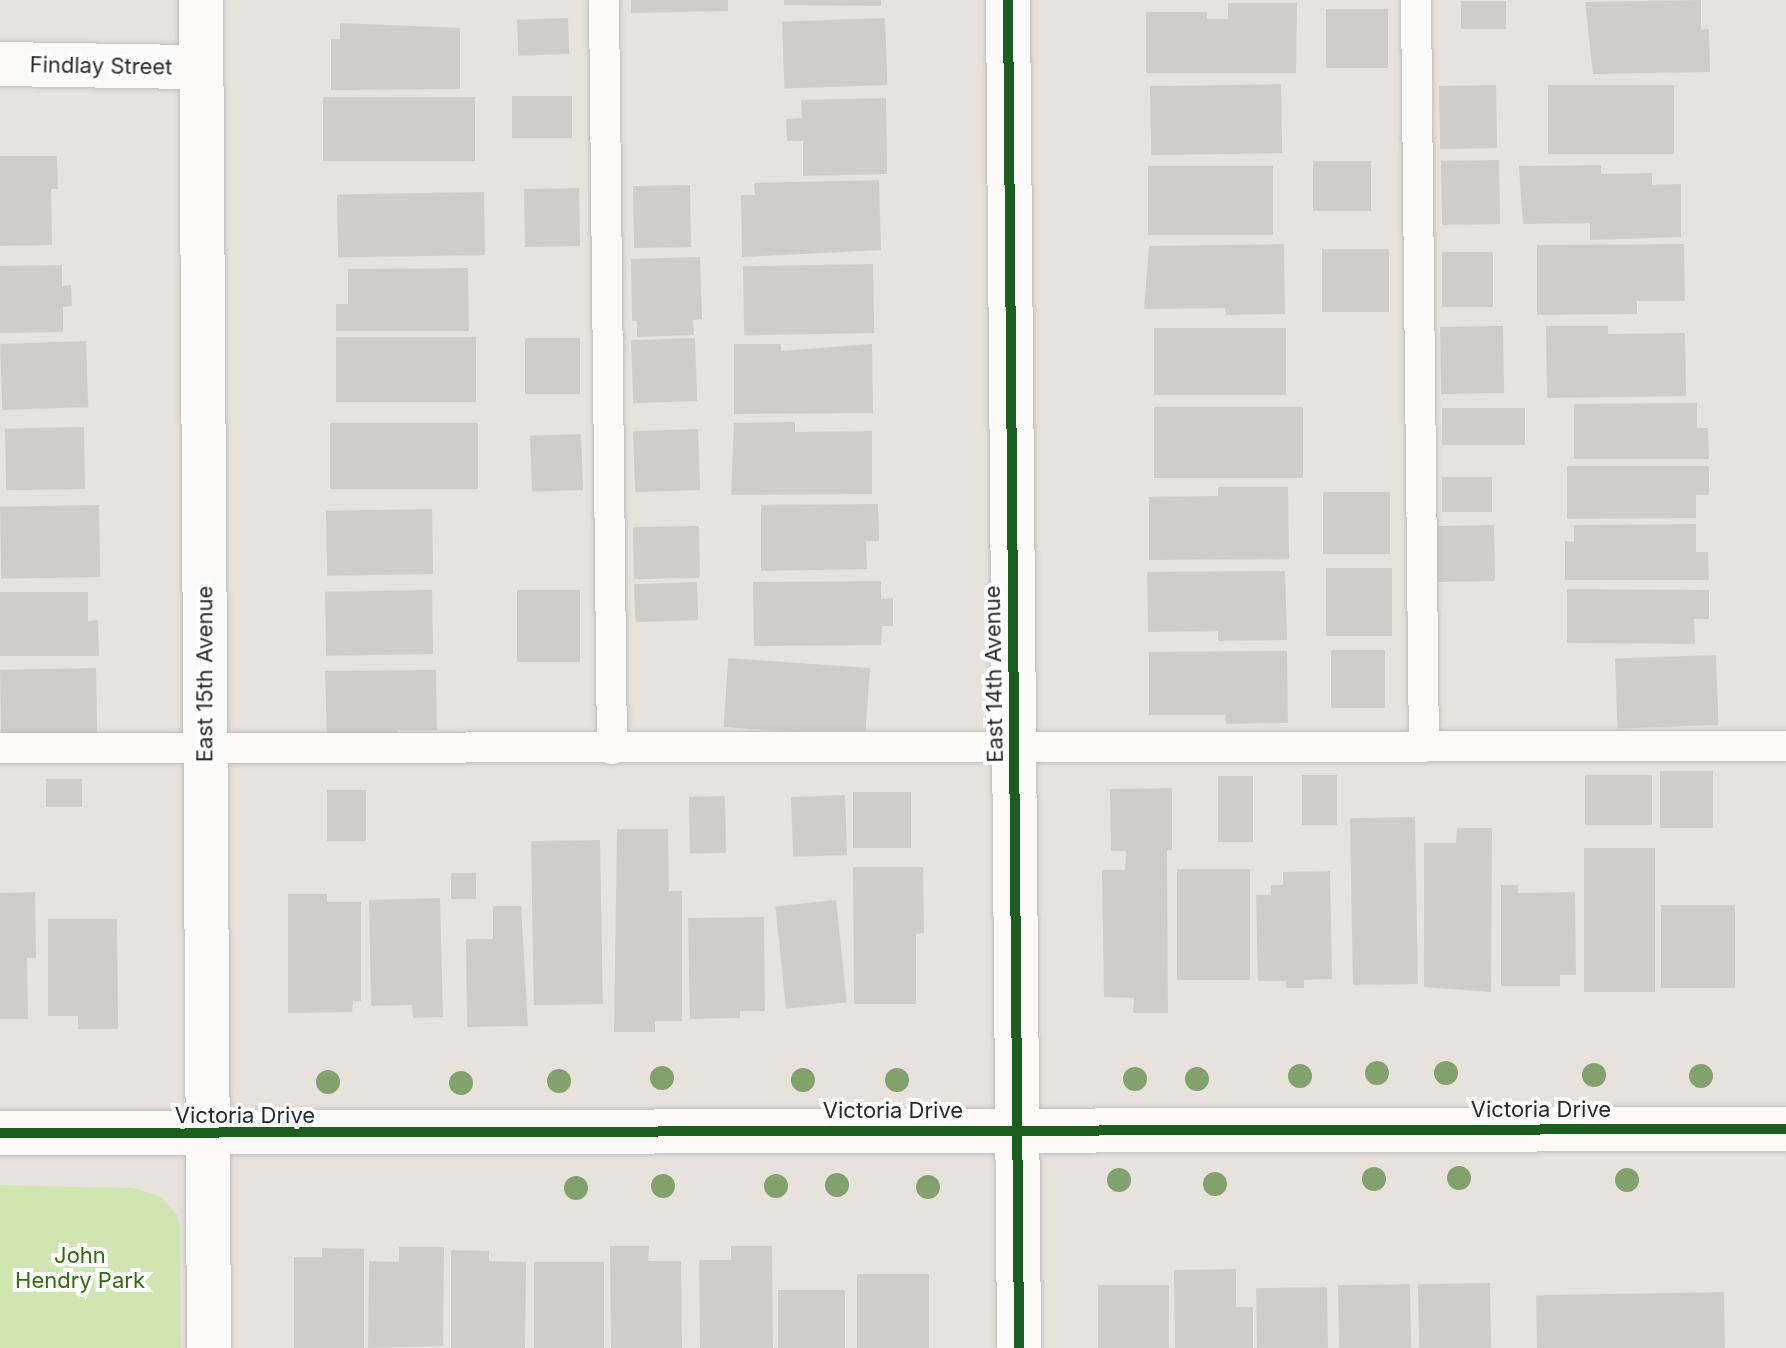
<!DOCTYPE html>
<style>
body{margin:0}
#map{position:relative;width:1786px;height:1348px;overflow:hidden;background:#e8e2dd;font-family:Inter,sans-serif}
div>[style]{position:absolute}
.green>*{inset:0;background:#cfe6b2}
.building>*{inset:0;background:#d0ccc8;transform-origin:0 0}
.roads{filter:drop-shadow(0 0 2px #c0bfc0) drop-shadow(0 0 2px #c0bfc0)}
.lane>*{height:30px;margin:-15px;padding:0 15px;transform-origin:15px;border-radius:15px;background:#fcfbfa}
.street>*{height:44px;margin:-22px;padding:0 22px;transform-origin:22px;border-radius:22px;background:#fcfbfa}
.secondary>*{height:44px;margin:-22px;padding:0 22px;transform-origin:22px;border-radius:22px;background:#fcfbfa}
.cycleway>*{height:10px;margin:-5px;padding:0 5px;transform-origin:5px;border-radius:5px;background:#1b5e20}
.trees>*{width:24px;height:24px;margin:-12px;border-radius:50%;background:#83a16d}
span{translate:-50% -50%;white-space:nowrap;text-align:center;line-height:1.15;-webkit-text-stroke:8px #fff;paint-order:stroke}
.street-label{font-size:22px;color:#292929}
.park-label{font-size:22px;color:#316c12}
</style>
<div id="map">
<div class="green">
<i style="clip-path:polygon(0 1185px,133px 1188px,160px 1196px,177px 1215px,180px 1228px,181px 1348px,0 1348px)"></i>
</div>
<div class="building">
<i style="clip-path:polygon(631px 0,728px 0,728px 11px,631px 13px)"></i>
<i style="clip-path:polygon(784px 0,881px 0,881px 6px,784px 5px)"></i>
<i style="clip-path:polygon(1701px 0,1701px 30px,1709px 29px,1710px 72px,1593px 74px,1585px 2px)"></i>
<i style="left:1461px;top:1px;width:45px;height:28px"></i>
<i style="clip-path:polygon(1228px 3px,1297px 3px,1296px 73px,1146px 73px,1146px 12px,1207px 12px,1207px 19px,1228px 19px)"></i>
<i style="left:1326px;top:9px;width:62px;height:59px"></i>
<i style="left:568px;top:18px;width:36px;height:51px;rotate:88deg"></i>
<i style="left:885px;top:18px;width:67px;height:103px;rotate:88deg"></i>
<i style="clip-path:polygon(340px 23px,460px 28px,460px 89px,331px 90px,331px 39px,340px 39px)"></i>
<i style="left:1281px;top:84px;width:69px;height:131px;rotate:89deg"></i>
<i style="left:1496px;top:85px;width:63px;height:57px;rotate:89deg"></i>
<i style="left:1548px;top:85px;width:126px;height:69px"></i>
<i style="left:572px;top:96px;width:42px;height:60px;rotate:90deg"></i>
<i style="left:323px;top:97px;width:152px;height:64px"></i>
<i style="clip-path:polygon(886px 98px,887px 174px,803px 176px,803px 141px,787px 141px,786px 119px,802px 118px,801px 100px)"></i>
<i style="clip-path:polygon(0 156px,57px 156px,58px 189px,51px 189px,52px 245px,0 246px)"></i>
<i style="left:1499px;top:160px;width:64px;height:58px;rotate:89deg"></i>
<i style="left:1313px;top:161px;width:58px;height:50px"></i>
<i style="clip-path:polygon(1601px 165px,1601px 174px,1652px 173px,1652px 185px,1681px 184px,1681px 237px,1590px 240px,1590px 223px,1523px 224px,1519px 166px)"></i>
<i style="left:1273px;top:166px;width:69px;height:125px;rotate:90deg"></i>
<i style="clip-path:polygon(879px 180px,881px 250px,742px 257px,741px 195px,755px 195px,754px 183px)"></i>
<i style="left:690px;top:185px;width:62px;height:57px;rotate:89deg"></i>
<i style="left:579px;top:188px;width:58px;height:55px;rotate:89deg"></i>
<i style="left:484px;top:192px;width:63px;height:147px;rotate:89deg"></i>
<i style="clip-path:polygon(1284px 244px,1285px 314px,1226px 315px,1225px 308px,1144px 309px,1149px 246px)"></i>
<i style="clip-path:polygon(1684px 244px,1685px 301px,1637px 301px,1637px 314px,1537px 315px,1537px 245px)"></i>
<i style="left:1322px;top:249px;width:67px;height:63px"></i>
<i style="left:1493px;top:252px;width:55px;height:51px;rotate:90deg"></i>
<i style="clip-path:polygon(700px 257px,702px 319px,693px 320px,694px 335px,637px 337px,637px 321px,632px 321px,631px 259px)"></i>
<i style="left:873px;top:264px;width:69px;height:130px;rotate:89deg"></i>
<i style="clip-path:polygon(62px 265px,62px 286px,71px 285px,72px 306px,63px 307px,63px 332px,0 333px,0 266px)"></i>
<i style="clip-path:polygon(468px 268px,469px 331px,336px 331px,336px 304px,348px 304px,348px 269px)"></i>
<i style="left:1503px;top:326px;width:67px;height:63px;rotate:89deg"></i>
<i style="clip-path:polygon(1546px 326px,1608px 326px,1608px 334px,1685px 333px,1686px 396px,1547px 398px)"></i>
<i style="left:1286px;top:328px;width:67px;height:132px;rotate:90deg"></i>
<i style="left:336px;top:337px;width:140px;height:65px"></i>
<i style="left:525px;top:338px;width:55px;height:56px"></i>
<i style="left:695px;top:338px;width:63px;height:64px;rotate:88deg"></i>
<i style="left:86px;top:341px;width:66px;height:86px;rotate:88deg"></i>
<i style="clip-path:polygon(734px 344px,781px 344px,781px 351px,872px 344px,873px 413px,734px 414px)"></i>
<i style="clip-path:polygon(1697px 403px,1697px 428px,1708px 428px,1709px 459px,1574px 459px,1574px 404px)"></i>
<i style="left:1303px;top:407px;width:71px;height:149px;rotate:90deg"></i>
<i style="left:1525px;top:408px;width:37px;height:83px;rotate:90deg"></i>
<i style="clip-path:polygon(795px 422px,795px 432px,872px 431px,872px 494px,731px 495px,734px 423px)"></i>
<i style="left:478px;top:423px;width:66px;height:148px;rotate:90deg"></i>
<i style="left:84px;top:427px;width:62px;height:79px;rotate:89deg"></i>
<i style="left:698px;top:429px;width:61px;height:65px;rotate:88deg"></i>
<i style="left:581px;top:434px;width:56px;height:51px;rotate:88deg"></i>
<i style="clip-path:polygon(1567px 466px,1709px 466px,1709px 495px,1696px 495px,1696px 518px,1567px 519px)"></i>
<i style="left:1442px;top:477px;width:50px;height:35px"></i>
<i style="clip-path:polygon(1218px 487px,1288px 487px,1289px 559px,1149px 560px,1149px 497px,1218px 496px)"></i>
<i style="left:1323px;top:492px;width:67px;height:62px"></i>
<i style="clip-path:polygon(878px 504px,879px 541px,866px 541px,867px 569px,761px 571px,761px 505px)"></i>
<i style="left:99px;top:505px;width:72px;height:99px;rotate:89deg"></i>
<i style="left:432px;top:509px;width:65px;height:106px;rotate:89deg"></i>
<i style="clip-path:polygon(1696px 524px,1696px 552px,1708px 552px,1709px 580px,1565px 580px,1565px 541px,1574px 542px,1574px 525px)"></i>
<i style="left:1494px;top:525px;width:56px;height:58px;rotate:89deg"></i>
<i style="left:699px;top:526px;width:52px;height:66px;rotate:89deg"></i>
<i style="left:1326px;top:568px;width:66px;height:68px"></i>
<i style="clip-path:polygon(1285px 571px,1287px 640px,1218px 641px,1218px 631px,1148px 632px,1147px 572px)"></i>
<i style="clip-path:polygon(881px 581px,881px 599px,893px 598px,893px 626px,882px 626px,881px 645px,754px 646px,753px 582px)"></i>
<i style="left:697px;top:582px;width:38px;height:63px;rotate:88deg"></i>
<i style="clip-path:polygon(1567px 589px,1709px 590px,1709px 619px,1694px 619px,1695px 644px,1567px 643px)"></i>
<i style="left:432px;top:590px;width:64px;height:107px;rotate:89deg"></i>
<i style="left:517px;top:590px;width:63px;height:72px"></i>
<i style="clip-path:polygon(0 592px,88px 592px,88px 621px,98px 620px,99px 656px,0 656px)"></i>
<i style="left:1331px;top:650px;width:54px;height:58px"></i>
<i style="clip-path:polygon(1287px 651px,1288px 723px,1226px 724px,1225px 715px,1149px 715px,1149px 652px)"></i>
<i style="left:1716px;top:655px;width:70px;height:101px;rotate:88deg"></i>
<i style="left:96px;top:668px;width:75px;height:96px;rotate:89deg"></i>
<i style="left:870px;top:668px;width:69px;height:142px;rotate:94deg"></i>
<i style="clip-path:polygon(436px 670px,437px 730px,398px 730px,398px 740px,327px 740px,325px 671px)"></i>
<i style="left:1660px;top:771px;width:53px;height:57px"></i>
<i style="left:1302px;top:775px;width:35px;height:50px"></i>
<i style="left:1652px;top:775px;width:50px;height:67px;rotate:90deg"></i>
<i style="left:1218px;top:776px;width:35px;height:66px"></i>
<i style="left:46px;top:779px;width:36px;height:28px"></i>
<i style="clip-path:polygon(1172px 788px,1172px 850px,1167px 850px,1168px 1013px,1133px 1013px,1134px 998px,1104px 997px,1102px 870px,1125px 870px,1126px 851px,1111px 851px,1110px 789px)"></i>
<i style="left:327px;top:790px;width:39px;height:51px"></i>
<i style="left:853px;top:792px;width:58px;height:56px"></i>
<i style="left:845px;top:795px;width:60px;height:54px;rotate:88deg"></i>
<i style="left:725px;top:796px;width:57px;height:36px;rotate:89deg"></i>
<i style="left:1415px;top:817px;width:167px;height:65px;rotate:89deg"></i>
<i style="clip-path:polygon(1457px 828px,1492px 828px,1491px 992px,1424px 987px,1424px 843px,1456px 843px)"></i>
<i style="clip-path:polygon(617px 829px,668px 829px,669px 891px,682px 891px,682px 1021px,655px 1021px,655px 1032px,614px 1032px)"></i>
<i style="left:600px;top:840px;width:164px;height:69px;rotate:89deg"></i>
<i style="left:1584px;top:848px;width:71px;height:144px"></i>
<i style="clip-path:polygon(853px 867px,923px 867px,924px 933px,916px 934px,916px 1004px,854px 1004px)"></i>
<i style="left:1177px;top:869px;width:73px;height:111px"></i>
<i style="clip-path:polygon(1330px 871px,1332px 979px,1304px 980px,1304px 988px,1286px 988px,1286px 981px,1258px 981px,1256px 895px,1271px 895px,1271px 885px,1283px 885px,1283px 872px)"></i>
<i style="left:451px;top:873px;width:25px;height:26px"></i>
<i style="clip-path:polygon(1501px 885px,1518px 885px,1518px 893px,1575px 892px,1576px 975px,1560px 975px,1560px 986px,1501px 986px)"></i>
<i style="clip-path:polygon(35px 892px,36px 958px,27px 958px,28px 1019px,0 1019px,0 893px)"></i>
<i style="clip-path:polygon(288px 894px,327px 894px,327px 902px,361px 902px,361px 1001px,353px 1001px,352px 1012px,288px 1013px)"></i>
<i style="clip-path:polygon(440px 898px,443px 1017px,413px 1018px,412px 1005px,371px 1006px,369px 900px)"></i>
<i style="left:836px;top:900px;width:103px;height:61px;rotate:84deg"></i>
<i style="left:1661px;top:905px;width:74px;height:83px"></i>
<i style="clip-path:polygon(493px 906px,521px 906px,528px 1026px,467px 1027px,466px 939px,493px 939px)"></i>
<i style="clip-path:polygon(764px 917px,765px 1011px,740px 1011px,740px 1018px,690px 1019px,688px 918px)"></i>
<i style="clip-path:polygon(48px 919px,117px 919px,118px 1029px,78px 1029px,78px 1016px,48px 1016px)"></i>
<i style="clip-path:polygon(610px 1246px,649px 1246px,648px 1261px,681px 1261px,682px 1348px,611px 1348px)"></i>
<i style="clip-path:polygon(731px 1246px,772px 1246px,773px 1348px,700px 1348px,699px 1260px,731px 1260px)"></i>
<i style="clip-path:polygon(399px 1247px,444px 1247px,443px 1346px,368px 1348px,369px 1261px,399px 1262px)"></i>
<i style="clip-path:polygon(322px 1248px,364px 1249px,364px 1348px,294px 1348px,294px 1257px,322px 1257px)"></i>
<i style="clip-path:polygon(451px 1250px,489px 1251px,489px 1261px,526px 1262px,525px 1348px,451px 1348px)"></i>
<i style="left:534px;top:1262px;width:70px;height:86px"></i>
<i style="clip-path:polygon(1236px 1269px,1236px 1307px,1253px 1307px,1253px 1348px,1175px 1348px,1174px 1270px)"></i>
<i style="left:857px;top:1274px;width:72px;height:74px"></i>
<i style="left:1490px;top:1283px;width:65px;height:72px;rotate:89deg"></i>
<i style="left:1410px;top:1284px;width:64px;height:72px;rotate:89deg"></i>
<i style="left:1098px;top:1285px;width:71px;height:63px"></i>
<i style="left:1327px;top:1287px;width:61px;height:71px;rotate:89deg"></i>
<i style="left:778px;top:1290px;width:67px;height:58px"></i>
<i style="left:1724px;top:1292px;width:56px;height:188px;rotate:89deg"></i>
</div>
<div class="roads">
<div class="lane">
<i style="left:604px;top:0;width:749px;rotate:89.39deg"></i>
<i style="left:1416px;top:0;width:747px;rotate:89.39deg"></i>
<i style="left:0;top:748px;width:1786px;rotate:-0.06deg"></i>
</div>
<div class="street">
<i style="left:201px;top:0;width:1348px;rotate:89.66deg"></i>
<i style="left:1008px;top:0;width:1348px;rotate:89.53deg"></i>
<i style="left:0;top:64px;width:201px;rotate:0.9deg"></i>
</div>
<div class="secondary">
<i style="left:0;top:1133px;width:1786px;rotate:-0.13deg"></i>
</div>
</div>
<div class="cycleway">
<i style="left:1008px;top:0;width:1348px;rotate:89.53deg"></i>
<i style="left:0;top:1133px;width:1786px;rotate:-0.13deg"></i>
</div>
<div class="trees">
<i style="left:1377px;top:1073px"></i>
<i style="left:1446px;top:1073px"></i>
<i style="left:1594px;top:1075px"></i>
<i style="left:1300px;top:1076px"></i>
<i style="left:1701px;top:1076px"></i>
<i style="left:662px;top:1078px"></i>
<i style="left:1135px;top:1079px"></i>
<i style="left:1197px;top:1079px"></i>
<i style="left:803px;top:1080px"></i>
<i style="left:897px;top:1080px"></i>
<i style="left:559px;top:1081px"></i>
<i style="left:328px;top:1082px"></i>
<i style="left:461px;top:1083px"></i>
<i style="left:1459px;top:1178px"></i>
<i style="left:1374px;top:1179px"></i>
<i style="left:1119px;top:1180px"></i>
<i style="left:1627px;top:1180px"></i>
<i style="left:1215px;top:1184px"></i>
<i style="left:837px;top:1185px"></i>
<i style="left:663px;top:1186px"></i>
<i style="left:776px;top:1186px"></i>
<i style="left:928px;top:1187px"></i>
<i style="left:576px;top:1188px"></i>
</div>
<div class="street-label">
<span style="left:101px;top:66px;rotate:1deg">Findlay Street</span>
<span style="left:205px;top:674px;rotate:-90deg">East 15th Avenue</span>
<span style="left:994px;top:674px;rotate:-91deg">East 14th Avenue</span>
<span style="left:1541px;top:1110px">Victoria Drive</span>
<span style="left:893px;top:1111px">Victoria Drive</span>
<span style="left:245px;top:1116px">Victoria Drive</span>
</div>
<div class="park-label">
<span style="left:80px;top:1268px">John<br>Hendry Park</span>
</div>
</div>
